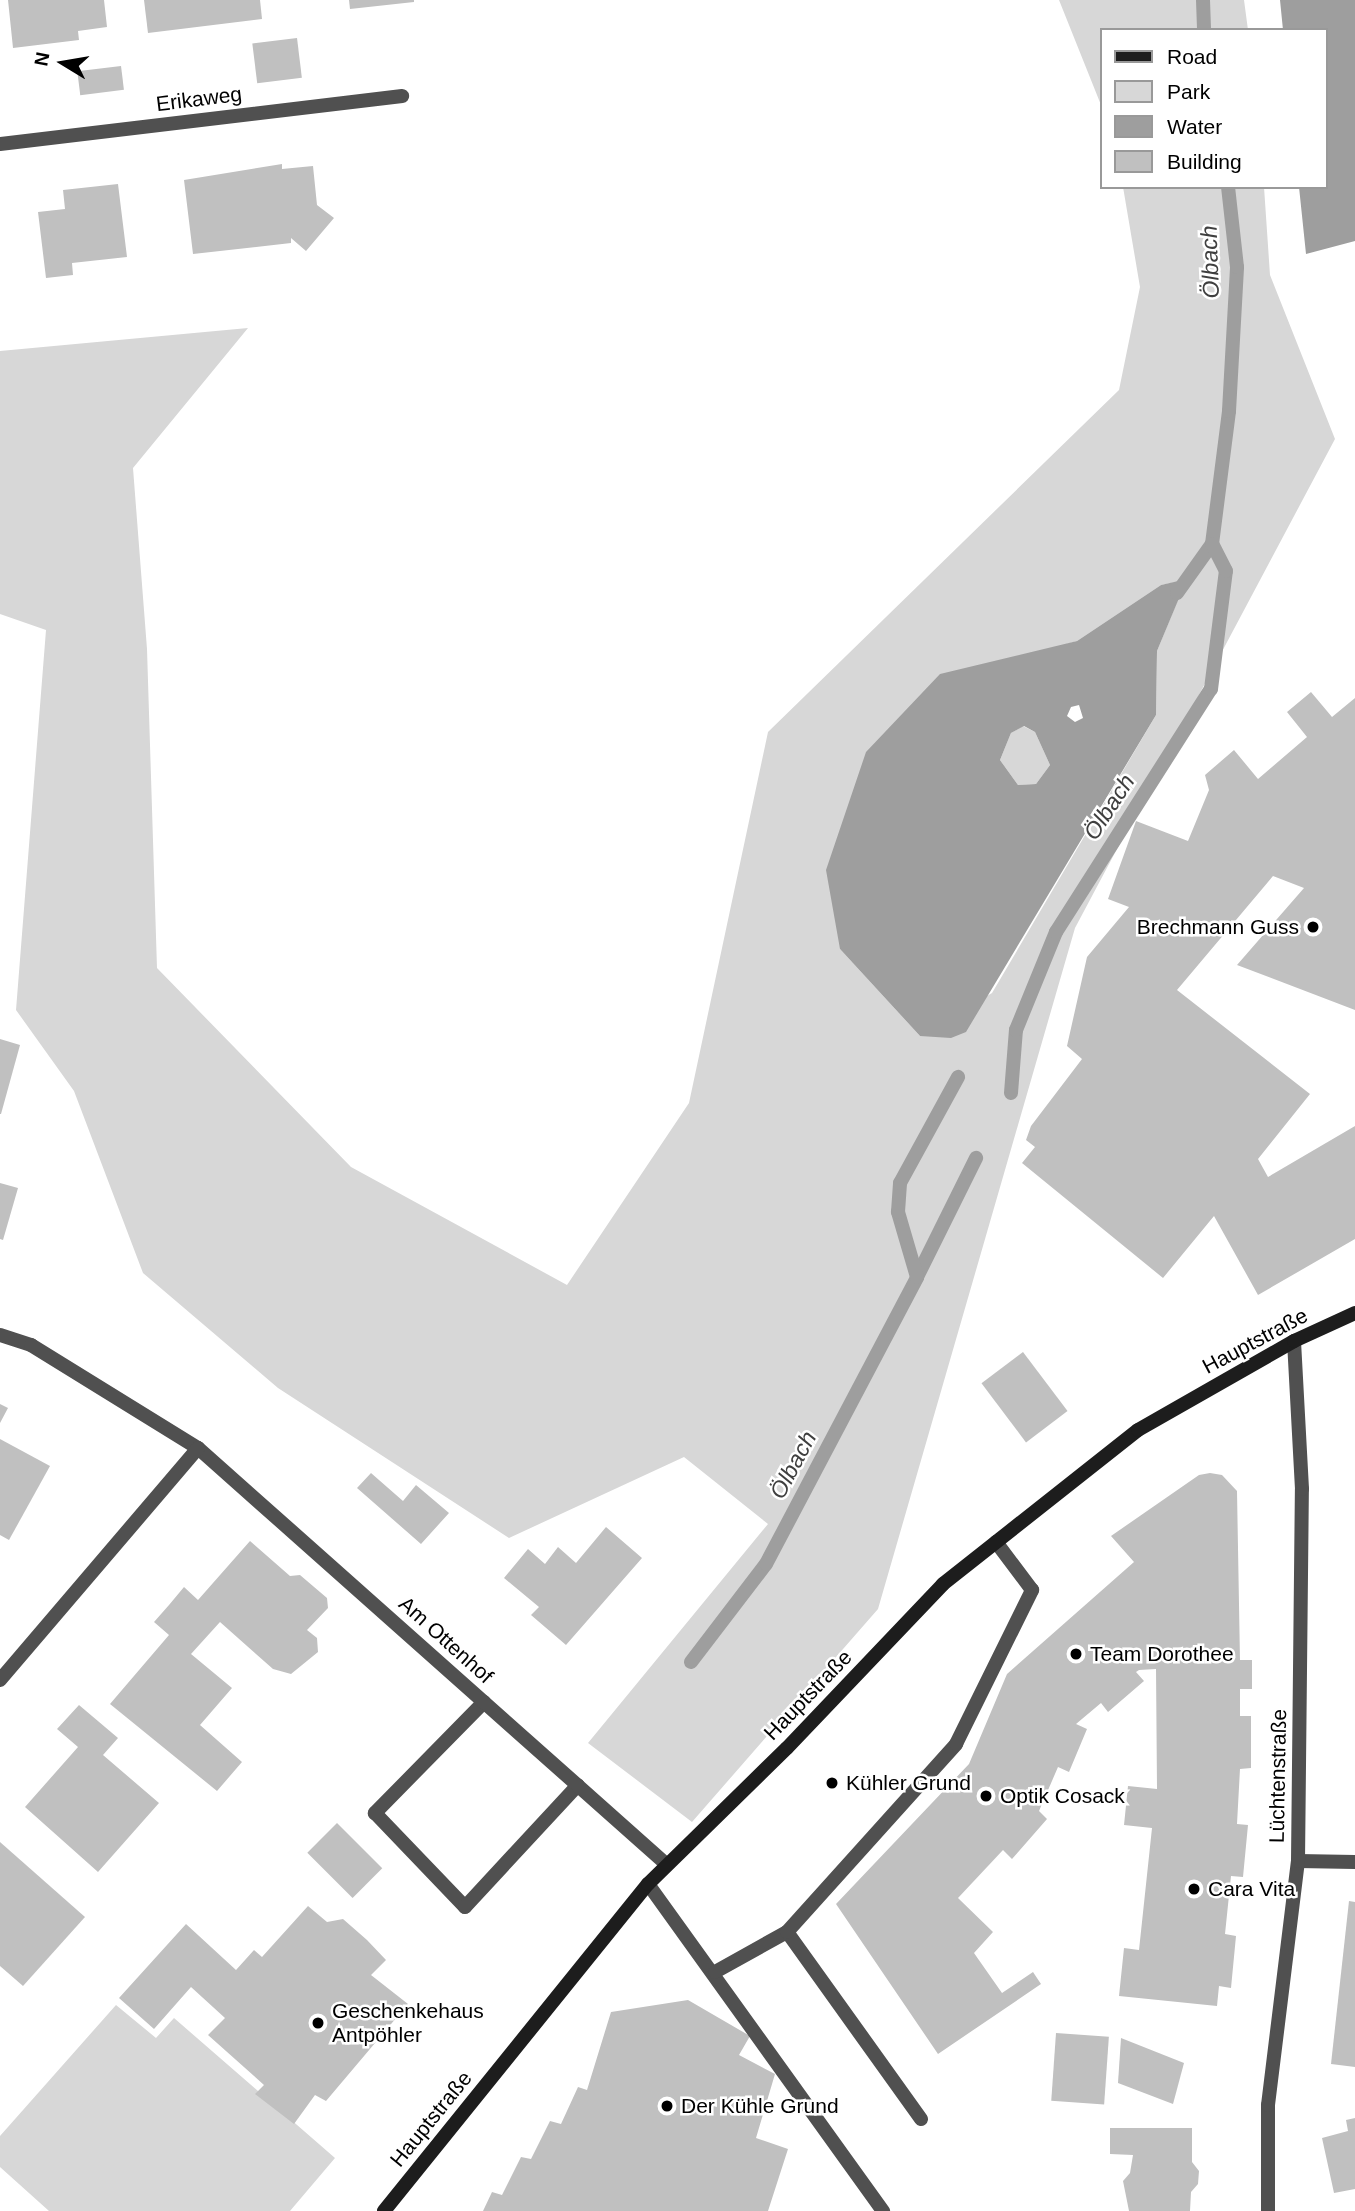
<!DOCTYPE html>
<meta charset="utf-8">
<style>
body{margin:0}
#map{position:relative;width:1355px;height:2211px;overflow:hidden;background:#fff;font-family:Helvetica,sans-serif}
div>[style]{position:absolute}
.green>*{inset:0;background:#d7d7d7}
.water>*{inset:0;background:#9e9e9e}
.stream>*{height:14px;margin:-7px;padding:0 7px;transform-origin:7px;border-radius:7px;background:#9e9e9e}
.building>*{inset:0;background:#c0c0c0;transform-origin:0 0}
.lane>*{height:14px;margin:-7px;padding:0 7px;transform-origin:7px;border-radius:7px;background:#505050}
.street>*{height:14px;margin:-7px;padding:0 7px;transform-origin:7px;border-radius:7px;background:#505050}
.secondary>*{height:14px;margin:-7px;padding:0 7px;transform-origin:7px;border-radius:7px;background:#1d1d1d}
.dots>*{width:19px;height:19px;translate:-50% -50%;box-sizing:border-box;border:4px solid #fff;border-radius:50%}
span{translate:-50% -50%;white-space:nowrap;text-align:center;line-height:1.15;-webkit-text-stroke:5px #fff;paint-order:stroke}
.street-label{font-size:21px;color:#000}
.poi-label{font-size:21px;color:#000}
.right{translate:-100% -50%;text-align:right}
.left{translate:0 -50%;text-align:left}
.water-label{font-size:23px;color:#3f3f3f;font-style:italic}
.legend{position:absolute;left:1100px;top:28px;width:228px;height:161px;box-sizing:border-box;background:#fff;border:2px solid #999;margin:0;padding:9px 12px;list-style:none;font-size:21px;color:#000}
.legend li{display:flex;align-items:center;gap:14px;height:35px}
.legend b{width:35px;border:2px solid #999}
.north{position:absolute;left:28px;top:28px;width:70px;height:70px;-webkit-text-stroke:5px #fff;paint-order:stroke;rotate:281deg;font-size:19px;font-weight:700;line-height:28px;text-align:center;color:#000}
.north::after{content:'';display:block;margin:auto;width:24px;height:32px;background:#000;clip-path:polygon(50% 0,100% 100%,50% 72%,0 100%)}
</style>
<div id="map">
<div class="green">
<i style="clip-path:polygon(1059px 0,1244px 0,1248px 30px,1101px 30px,1101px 105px)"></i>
<i style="clip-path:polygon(evenodd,1123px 187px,1264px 187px,1270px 275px,1335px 439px,1075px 928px,878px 1609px,692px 1822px,588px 1743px,768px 1524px,684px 1457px,509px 1538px,278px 1388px,143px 1273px,74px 1091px,16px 1010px,46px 630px,0 614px,0 351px,248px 328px,133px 468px,147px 649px,157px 968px,351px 1167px,567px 1285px,689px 1103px,768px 732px,1119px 390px,1140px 287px,1123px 187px,1186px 580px,1157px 651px,1156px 715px,992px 993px,920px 1036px,840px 949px,1022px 657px,1077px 641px,1161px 585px,1186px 580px)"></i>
<i style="clip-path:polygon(1023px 726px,1035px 732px,1050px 765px,1036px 784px,1018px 785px,1000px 760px,1011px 733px)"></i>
<i style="clip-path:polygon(116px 2005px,156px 2038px,174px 2018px,335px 2158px,290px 2211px,49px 2211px,0 2167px,0 2136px)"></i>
</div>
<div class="water">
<i style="clip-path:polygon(1280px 0,1355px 0,1355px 241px,1306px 254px,1299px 187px,1325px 187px,1325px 30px,1283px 30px)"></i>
<i style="clip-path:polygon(evenodd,1187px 579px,1157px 651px,1156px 715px,966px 1032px,951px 1038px,920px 1036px,840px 949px,826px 870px,866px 752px,940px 674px,1077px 641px,1161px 585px,1187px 579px,1079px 705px,1083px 718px,1075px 722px,1067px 716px,1071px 707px,1079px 705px,1187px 579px,1024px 726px,1035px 732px,1050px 765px,1036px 784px,1018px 785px,1000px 760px,1011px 733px,1024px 726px)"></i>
</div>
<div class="stream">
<i style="left:1203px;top:0;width:30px;rotate:88deg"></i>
<i style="left:1177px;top:593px;width:60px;rotate:-54.5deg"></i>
<i style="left:1212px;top:544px;width:134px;rotate:-82.7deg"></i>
<i style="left:1229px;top:411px;width:144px;rotate:-86.8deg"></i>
<i style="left:1237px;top:267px;width:81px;rotate:-96.4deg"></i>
<i style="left:1011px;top:1093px;width:63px;rotate:-85.5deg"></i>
<i style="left:1016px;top:1030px;width:106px;rotate:-67.8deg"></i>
<i style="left:1056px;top:932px;width:288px;rotate:-57.5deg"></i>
<i style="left:1211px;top:689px;width:119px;rotate:-82.8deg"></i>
<i style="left:1226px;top:571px;width:30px;rotate:-117deg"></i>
<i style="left:917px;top:1277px;width:133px;rotate:-63.6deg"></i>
<i style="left:691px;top:1662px;width:123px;rotate:-52.6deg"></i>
<i style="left:766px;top:1564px;width:324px;rotate:-62.2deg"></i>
<i style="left:917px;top:1277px;width:68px;rotate:-106.3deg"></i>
<i style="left:898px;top:1212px;width:29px;rotate:-86deg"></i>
<i style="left:900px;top:1183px;width:121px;rotate:-61.3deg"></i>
</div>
<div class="building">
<i style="clip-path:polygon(8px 0,104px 0,107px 27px,78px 31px,79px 40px,13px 48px)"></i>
<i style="clip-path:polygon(144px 0,260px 0,262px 19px,148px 33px)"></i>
<i style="clip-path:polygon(349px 0,414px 0,414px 2px,350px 9px)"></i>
<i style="left:297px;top:38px;width:40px;height:45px;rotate:83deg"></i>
<i style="left:121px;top:66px;width:24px;height:44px;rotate:83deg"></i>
<i style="clip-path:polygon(282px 164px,282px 169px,313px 166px,317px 205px,334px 218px,306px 251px,291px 238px,291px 243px,193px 254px,184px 180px)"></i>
<i style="clip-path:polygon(118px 184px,127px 257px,72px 263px,73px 275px,46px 278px,38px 212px,65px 209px,63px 190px)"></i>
<i style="clip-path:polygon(1311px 692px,1332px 717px,1355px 698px,1355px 1010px,1237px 965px,1304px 888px,1273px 876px,1177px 990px,1310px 1094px,1258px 1159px,1268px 1177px,1355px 1126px,1355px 1239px,1258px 1295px,1214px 1216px,1163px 1278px,1022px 1163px,1035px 1147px,1026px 1140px,1031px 1126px,1082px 1059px,1067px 1046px,1087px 957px,1129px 907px,1108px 899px,1136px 821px,1188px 841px,1209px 790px,1205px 775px,1234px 750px,1258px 779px,1307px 737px,1287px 712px)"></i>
<i style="clip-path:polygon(0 1039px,20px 1045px,1px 1114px,0 1114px)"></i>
<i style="clip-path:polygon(0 1183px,18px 1188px,3px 1240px,0 1239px)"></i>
<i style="left:1023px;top:1352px;width:74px;height:52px;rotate:53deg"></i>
<i style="clip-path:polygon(0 1404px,8px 1408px,0 1423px)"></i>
<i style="clip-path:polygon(0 1439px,50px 1466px,9px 1540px,0 1535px)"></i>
<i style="clip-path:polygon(371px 1473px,403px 1501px,416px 1485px,449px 1513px,421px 1544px,357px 1488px)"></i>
<i style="clip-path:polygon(1210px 1473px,1222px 1475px,1237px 1491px,1240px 1660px,1252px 1660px,1252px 1689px,1240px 1689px,1240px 1716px,1251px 1716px,1251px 1768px,1240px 1769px,1237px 1824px,1248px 1825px,1243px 1877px,1231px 1876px,1225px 1934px,1236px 1936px,1231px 1988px,1219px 1986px,1217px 2006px,1119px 1996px,1124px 1948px,1139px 1950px,1152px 1828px,1124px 1825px,1128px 1786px,1157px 1789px,1156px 1669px,1139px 1670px,1136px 1672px,1144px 1681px,1108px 1712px,1101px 1703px,1076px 1724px,1087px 1729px,1069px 1772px,1058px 1767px,1039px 1811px,1047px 1819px,1012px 1859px,1003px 1850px,958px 1898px,993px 1932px,974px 1953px,1002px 1993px,1033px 1972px,1041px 1984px,938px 2054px,836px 1904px,969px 1764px,1007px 1674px,1134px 1562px,1111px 1536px,1199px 1475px)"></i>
<i style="clip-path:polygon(606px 1527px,642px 1558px,566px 1645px,531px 1615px,539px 1607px,504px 1578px,528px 1549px,545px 1564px,558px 1547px,576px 1563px)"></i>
<i style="clip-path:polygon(250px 1541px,290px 1576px,300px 1575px,327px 1598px,328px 1608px,307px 1630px,317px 1638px,318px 1652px,291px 1674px,273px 1669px,220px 1622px,191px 1654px,232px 1688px,200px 1725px,242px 1762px,217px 1791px,110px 1704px,169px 1635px,154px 1622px,169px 1605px,184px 1587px,198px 1600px)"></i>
<i style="clip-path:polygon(79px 1705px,118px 1738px,103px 1755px,159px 1803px,98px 1872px,25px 1807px,78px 1747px,57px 1729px)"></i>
<i style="left:337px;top:1823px;width:64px;height:42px;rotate:45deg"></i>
<i style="clip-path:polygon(0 1842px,85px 1917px,23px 1986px,0 1966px)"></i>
<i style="clip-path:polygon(1349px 1901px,1355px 1902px,1355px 2067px,1331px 2064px)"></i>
<i style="clip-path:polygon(308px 1906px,327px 1922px,343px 1919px,367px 1940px,386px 1960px,371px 1975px,408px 2004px,326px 2101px,315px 2095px,294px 2124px,255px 2094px,264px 2085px,208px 2035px,225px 2018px,191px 1987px,154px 2029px,119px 1998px,186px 1924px,236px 1970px,254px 1950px,262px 1957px)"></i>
<i style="clip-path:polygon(688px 2000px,750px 2036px,739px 2055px,775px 2074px,756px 2138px,788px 2149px,768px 2211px,483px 2211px,492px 2192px,502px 2195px,521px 2157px,531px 2159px,550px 2121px,561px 2124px,578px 2087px,587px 2090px,611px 2012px)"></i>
<i style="left:1056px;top:2033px;width:53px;height:68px;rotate:4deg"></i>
<i style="clip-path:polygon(1121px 2038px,1184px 2063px,1173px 2104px,1118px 2083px)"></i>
<i style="clip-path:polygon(1355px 2118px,1355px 2189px,1334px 2193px,1322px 2138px,1348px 2131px,1346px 2120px)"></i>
<i style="clip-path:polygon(1110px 2128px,1192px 2128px,1192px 2162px,1199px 2171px,1198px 2184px,1191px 2192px,1190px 2211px,1129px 2211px,1123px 2181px,1130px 2173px,1133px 2155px,1110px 2154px)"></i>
</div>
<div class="lane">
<i style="left:484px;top:1702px;width:156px;rotate:134.5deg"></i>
<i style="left:375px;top:1813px;width:130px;rotate:46.2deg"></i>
<i style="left:465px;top:1907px;width:166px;rotate:-47.2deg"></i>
<i style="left:1298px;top:1861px;width:57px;rotate:1deg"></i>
<i style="left:648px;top:1884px;width:403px;rotate:54.3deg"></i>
<i style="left:715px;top:1972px;width:82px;rotate:-29.1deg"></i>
<i style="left:921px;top:2119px;width:230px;rotate:-125.6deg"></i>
<i style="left:787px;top:1932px;width:253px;rotate:-48deg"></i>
<i style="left:956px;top:1744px;width:172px;rotate:-63.7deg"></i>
<i style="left:1032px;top:1590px;width:60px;rotate:-126.9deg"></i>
</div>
<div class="street">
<i style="left:0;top:144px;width:405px;rotate:-6.8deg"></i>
<i style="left:0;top:1335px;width:33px;rotate:18deg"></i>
<i style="left:31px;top:1345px;width:196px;rotate:31.7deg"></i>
<i style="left:198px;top:1448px;width:626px;rotate:41.63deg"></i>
<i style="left:0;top:1680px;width:305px;rotate:-49.5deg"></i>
<i style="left:1268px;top:2211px;width:106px;rotate:-90deg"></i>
<i style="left:1268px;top:2105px;width:246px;rotate:-83deg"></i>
<i style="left:1298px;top:1861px;width:372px;rotate:-89.4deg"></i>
<i style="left:1302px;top:1489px;width:148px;rotate:-93.1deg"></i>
</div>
<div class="secondary">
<i style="left:384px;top:2211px;width:420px;rotate:-51.1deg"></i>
<i style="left:648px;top:1884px;width:194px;rotate:-44.4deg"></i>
<i style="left:787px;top:1748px;width:226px;rotate:-46.4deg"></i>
<i style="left:943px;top:1584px;width:248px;rotate:-38.3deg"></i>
<i style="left:1138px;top:1430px;width:180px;rotate:-29.7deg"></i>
<i style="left:1294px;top:1341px;width:67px;rotate:-24.7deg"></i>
</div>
<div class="dots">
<i style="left:1313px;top:927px;background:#000"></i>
<i style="left:1076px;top:1654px;background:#000"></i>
<i style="left:832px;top:1783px;background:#000"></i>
<i style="left:986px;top:1796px;background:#000"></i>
<i style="left:1194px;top:1889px;background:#000"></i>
<i style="left:318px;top:2023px;background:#000"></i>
<i style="left:667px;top:2106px;background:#000"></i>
</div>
<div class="street-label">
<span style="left:199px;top:99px;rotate:-7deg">Erikaweg</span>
<span style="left:1255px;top:1341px;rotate:-28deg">Hauptstraße</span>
<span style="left:446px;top:1640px;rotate:42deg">Am Ottenhof</span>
<span style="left:808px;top:1695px;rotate:-46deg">Hauptstraße</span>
<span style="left:1278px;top:1776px;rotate:-89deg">Lüchtenstraße</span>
<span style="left:431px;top:2119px;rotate:-51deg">Hauptstraße</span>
</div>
<div class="poi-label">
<span class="right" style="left:1299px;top:927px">Brechmann Guss</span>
<span class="left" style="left:1090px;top:1654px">Team Dorothee</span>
<span class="left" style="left:846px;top:1783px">Kühler Grund</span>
<span class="left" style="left:1000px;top:1796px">Optik Cosack</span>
<span class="left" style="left:1208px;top:1889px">Cara Vita</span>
<span class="left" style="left:332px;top:2023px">Geschenkehaus<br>Antpöhler</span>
<span class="left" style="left:681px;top:2106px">Der Kühle Grund</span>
</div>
<div class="water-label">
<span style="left:1210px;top:262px;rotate:-92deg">Ölbach</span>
<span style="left:1109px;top:807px;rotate:-57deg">Ölbach</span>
<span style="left:793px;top:1465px;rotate:-62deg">Ölbach</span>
</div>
<ul class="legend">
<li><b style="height:9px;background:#1d1d1d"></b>Road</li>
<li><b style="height:19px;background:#d7d7d7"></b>Park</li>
<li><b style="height:19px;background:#9e9e9e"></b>Water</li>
<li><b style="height:19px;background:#c0c0c0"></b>Building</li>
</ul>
<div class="north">N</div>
</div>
